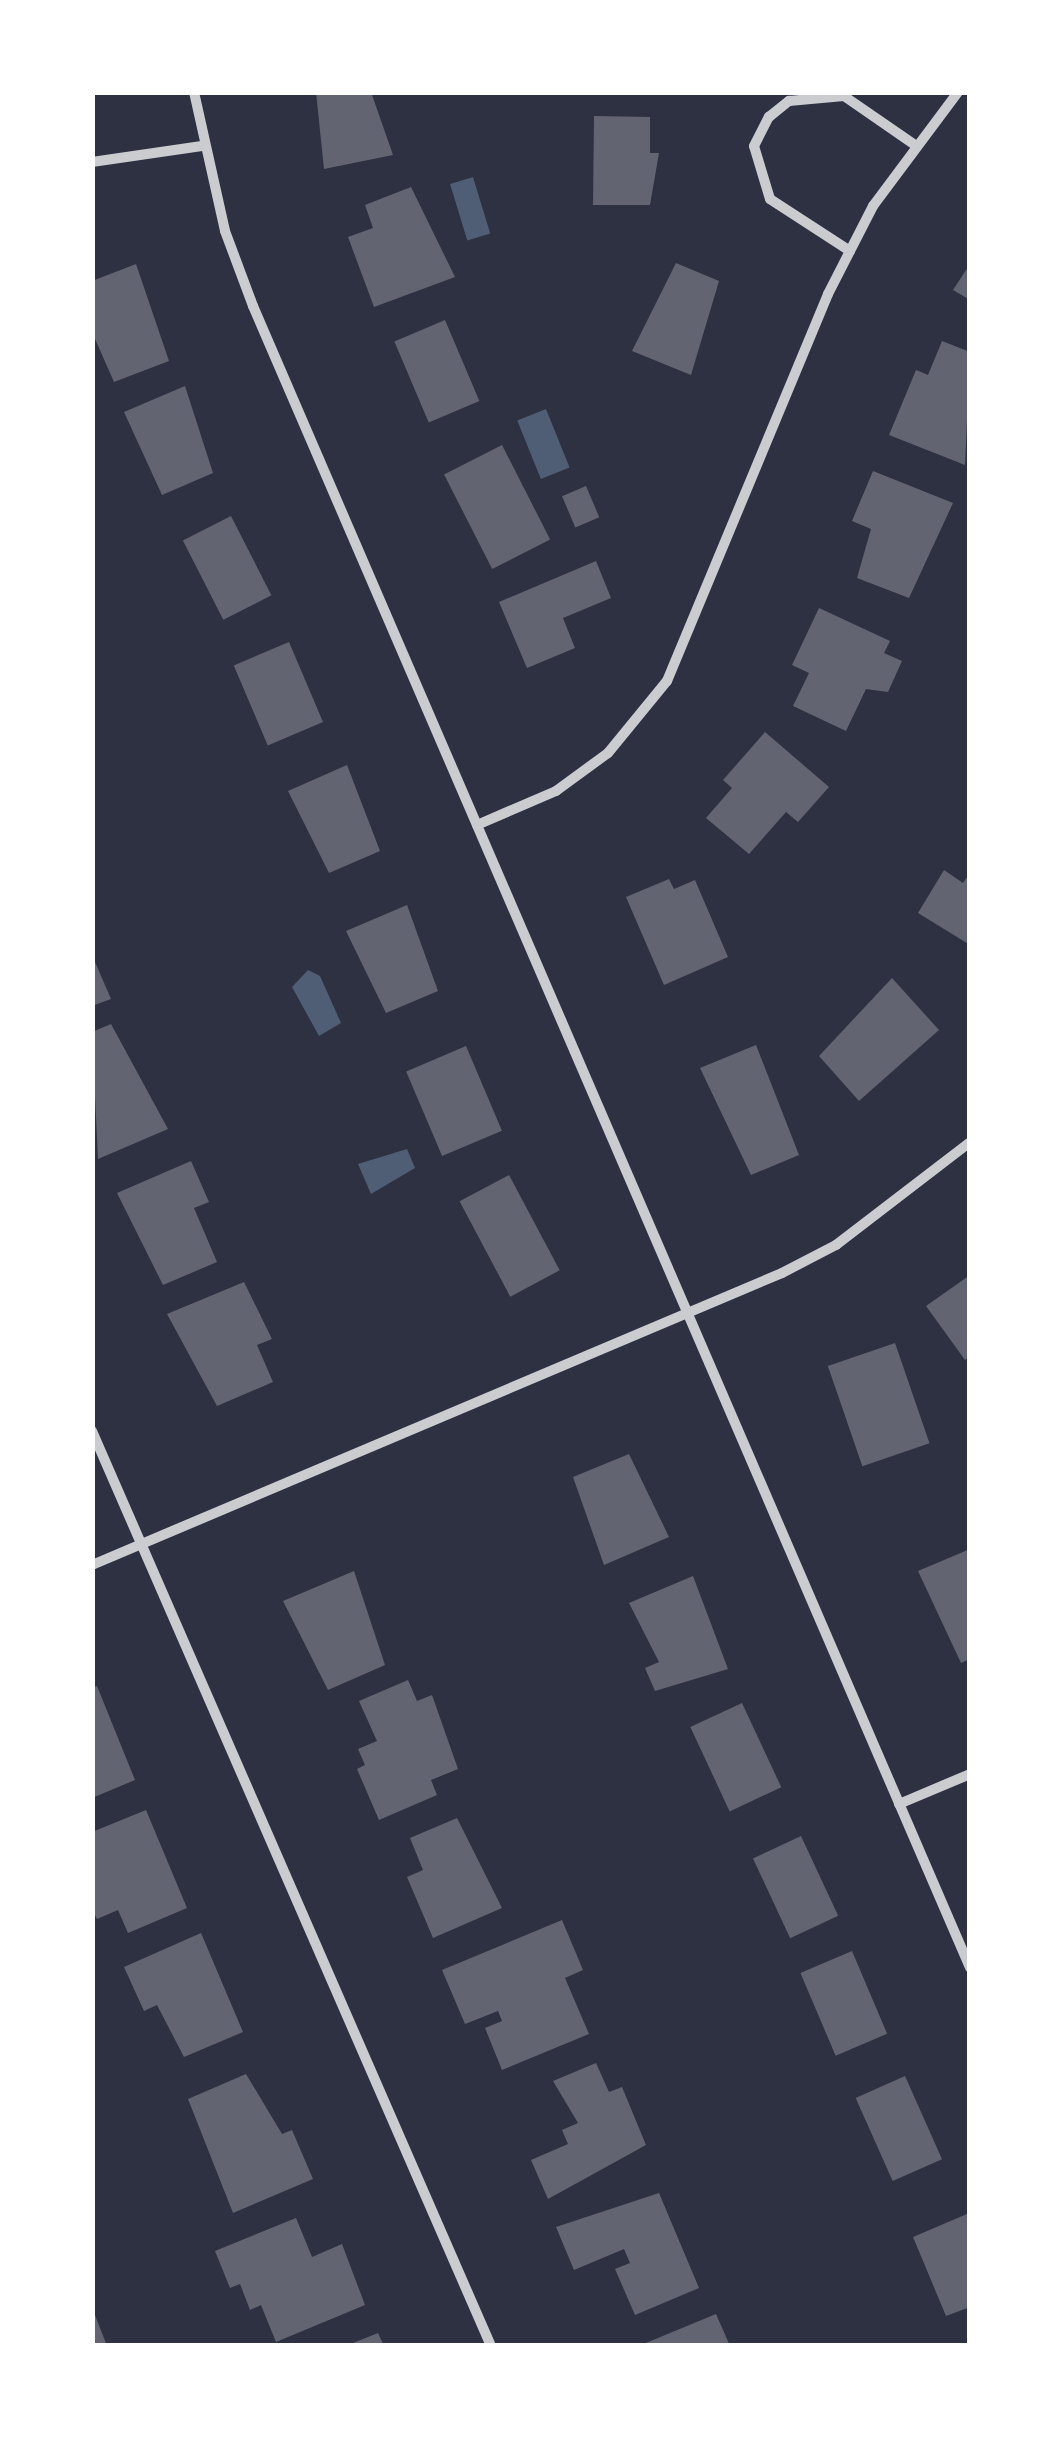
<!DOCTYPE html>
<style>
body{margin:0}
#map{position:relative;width:1062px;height:2438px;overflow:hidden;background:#2d3142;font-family:"DM Sans",sans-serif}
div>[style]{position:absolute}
.water>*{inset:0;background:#4f5d75;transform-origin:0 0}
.building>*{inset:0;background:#626471;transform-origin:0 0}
.minor>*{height:10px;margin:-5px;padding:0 5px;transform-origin:5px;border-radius:5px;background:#caccd0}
span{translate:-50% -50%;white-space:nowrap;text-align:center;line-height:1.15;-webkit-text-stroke:8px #fff;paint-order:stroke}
.frame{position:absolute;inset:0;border:95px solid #fff;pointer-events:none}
</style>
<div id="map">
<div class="water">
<i style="left:473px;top:177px;width:59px;height:24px;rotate:73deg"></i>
<i style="left:546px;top:409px;width:63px;height:31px;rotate:68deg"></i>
<i style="clip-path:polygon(308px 970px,320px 976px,341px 1023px,319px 1036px,292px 987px)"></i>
<i style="clip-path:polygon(407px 1149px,415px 1168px,371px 1194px,358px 1164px)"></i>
</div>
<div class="building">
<i style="clip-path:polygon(316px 92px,371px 92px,393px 155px,324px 169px)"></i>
<i style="clip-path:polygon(594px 116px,650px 117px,650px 153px,659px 153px,650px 205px,593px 205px)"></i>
<i style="clip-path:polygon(411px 187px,455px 277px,374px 307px,348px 237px,373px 228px,365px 205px)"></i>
<i style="clip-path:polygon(676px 263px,719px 281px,691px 375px,632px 351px)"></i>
<i style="clip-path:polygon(136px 264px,169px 361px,114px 382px,92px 332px,92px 281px)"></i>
<i style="clip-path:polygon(970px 264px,970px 300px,953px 290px)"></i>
<i style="left:445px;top:320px;width:88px;height:55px;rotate:67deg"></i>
<i style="clip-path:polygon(942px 341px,970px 352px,965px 465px,889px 435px,916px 370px,928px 375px)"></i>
<i style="clip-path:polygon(185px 386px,213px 473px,162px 495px,124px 412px)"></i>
<i style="left:502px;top:445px;width:106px;height:65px;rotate:63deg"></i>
<i style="clip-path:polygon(873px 471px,953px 503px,909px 598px,857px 578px,871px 529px,852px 521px)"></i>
<i style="left:586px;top:486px;width:34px;height:26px;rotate:67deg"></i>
<i style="left:231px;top:516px;width:89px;height:54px;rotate:63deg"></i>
<i style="clip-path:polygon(596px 561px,611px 598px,563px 618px,575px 648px,527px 668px,499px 602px)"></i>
<i style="clip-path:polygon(819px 608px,890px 641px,884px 653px,902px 661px,888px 692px,866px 689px,846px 731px,793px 706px,809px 673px,792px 665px)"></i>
<i style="left:289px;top:642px;width:87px;height:60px;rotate:67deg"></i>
<i style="clip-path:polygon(765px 732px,829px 787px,798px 822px,786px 812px,749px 854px,706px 818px,732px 788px,723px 780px)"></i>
<i style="clip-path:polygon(347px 765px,380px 851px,329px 873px,288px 791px)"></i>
<i style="clip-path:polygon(944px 870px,963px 883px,970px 873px,970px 945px,918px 913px)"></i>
<i style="clip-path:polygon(669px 879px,674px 889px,695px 880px,728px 957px,664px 985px,626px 897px)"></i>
<i style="clip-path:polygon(407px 905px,438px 991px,386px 1013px,346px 931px)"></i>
<i style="clip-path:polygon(92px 955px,111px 999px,92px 1006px)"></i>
<i style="clip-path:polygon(892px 978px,939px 1030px,859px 1101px,819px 1056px)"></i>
<i style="clip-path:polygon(111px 1024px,168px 1129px,98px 1159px,92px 1032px)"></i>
<i style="clip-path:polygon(756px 1045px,799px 1155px,751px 1175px,700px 1068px)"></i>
<i style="left:466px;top:1046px;width:92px;height:65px;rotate:67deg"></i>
<i style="clip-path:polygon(191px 1161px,209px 1202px,194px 1208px,217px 1262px,163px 1285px,117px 1193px)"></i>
<i style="left:509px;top:1175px;width:108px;height:56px;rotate:62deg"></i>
<i style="clip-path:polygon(970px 1275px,970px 1356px,965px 1360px,926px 1306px)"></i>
<i style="clip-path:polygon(244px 1282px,272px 1339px,257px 1345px,273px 1382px,217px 1406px,167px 1314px)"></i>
<i style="left:895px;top:1343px;width:106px;height:71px;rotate:71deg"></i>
<i style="clip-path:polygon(629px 1454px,669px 1537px,604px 1565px,573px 1477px)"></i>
<i style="clip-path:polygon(970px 1549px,970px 1659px,961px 1663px,918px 1571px)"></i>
<i style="clip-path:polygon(354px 1571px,385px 1665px,328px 1690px,283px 1601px)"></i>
<i style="clip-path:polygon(693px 1576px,728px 1669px,655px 1691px,645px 1668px,659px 1662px,629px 1603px)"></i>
<i style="clip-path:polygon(408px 1680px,417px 1701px,432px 1695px,458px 1769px,431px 1780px,437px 1795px,379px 1820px,357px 1769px,365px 1765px,358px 1749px,377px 1741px,359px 1701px)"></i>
<i style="clip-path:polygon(97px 1686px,135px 1780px,92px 1798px,92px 1688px)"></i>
<i style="left:742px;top:1703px;width:93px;height:57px;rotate:65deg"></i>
<i style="clip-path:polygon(146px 1810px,187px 1908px,128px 1933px,118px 1910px,97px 1919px,92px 1909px,92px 1832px)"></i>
<i style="clip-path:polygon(457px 1818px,502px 1908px,433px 1938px,407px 1877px,423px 1870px,410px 1838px)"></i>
<i style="left:801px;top:1836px;width:88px;height:53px;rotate:65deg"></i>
<i style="clip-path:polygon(562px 1920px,583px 1970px,565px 1978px,589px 2034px,502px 2070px,485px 2028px,502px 2021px,498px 2011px,465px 2024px,442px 1970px)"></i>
<i style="clip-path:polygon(201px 1933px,243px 2032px,184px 2057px,157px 2005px,144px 2011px,124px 1967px)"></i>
<i style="left:852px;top:1951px;width:90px;height:56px;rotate:67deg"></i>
<i style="clip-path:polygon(596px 2063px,609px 2092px,622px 2087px,646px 2145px,548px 2199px,531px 2160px,568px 2144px,562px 2130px,578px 2123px,553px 2081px)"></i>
<i style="clip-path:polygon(246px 2074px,282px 2134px,292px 2130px,313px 2179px,233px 2213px,188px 2099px)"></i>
<i style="left:905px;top:2076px;width:91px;height:54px;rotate:66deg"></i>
<i style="clip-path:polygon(659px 2193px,699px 2288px,635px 2315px,615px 2269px,630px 2263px,624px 2249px,574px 2270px,556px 2227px)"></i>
<i style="clip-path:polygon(967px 2214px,970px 2307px,946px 2316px,913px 2237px)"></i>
<i style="clip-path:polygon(296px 2218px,312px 2257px,342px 2244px,365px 2305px,276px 2342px,261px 2305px,250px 2310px,240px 2284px,230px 2288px,215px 2251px)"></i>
<i style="clip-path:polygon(92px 2310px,93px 2310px,107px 2346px,92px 2346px)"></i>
<i style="clip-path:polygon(716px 2314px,730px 2346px,641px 2346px,641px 2345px)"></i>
<i style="clip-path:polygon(378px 2333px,384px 2346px,348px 2346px,348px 2345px)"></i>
</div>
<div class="minor">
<i style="left:194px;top:92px;width:142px;rotate:77.4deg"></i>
<i style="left:225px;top:231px;width:80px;rotate:69.5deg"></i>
<i style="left:253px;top:306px;width:1810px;rotate:66.66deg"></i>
<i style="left:92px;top:162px;width:111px;rotate:-8.3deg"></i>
<i style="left:850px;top:251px;width:95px;rotate:-147deg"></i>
<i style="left:770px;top:199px;width:55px;rotate:-106.8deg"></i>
<i style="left:754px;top:146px;width:33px;rotate:-63deg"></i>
<i style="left:769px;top:117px;width:26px;rotate:-39deg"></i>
<i style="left:789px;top:101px;width:55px;rotate:-5.2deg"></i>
<i style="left:844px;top:96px;width:86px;rotate:34.6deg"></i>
<i style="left:477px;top:825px;width:86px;rotate:-23.3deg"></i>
<i style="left:556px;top:791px;width:64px;rotate:-36.2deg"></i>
<i style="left:608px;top:753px;width:93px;rotate:-50.7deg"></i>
<i style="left:667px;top:681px;width:419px;rotate:-67.4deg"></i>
<i style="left:828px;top:294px;width:99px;rotate:-62.9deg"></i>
<i style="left:873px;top:206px;width:142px;rotate:-53.3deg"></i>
<i style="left:92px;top:1431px;width:998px;rotate:66.44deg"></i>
<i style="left:92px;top:1565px;width:749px;rotate:-22.94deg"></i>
<i style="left:782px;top:1273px;width:61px;rotate:-27.4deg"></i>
<i style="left:836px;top:1245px;width:169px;rotate:-37.5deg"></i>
<i style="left:899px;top:1804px;width:77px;rotate:-22.9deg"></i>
</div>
<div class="frame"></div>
</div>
